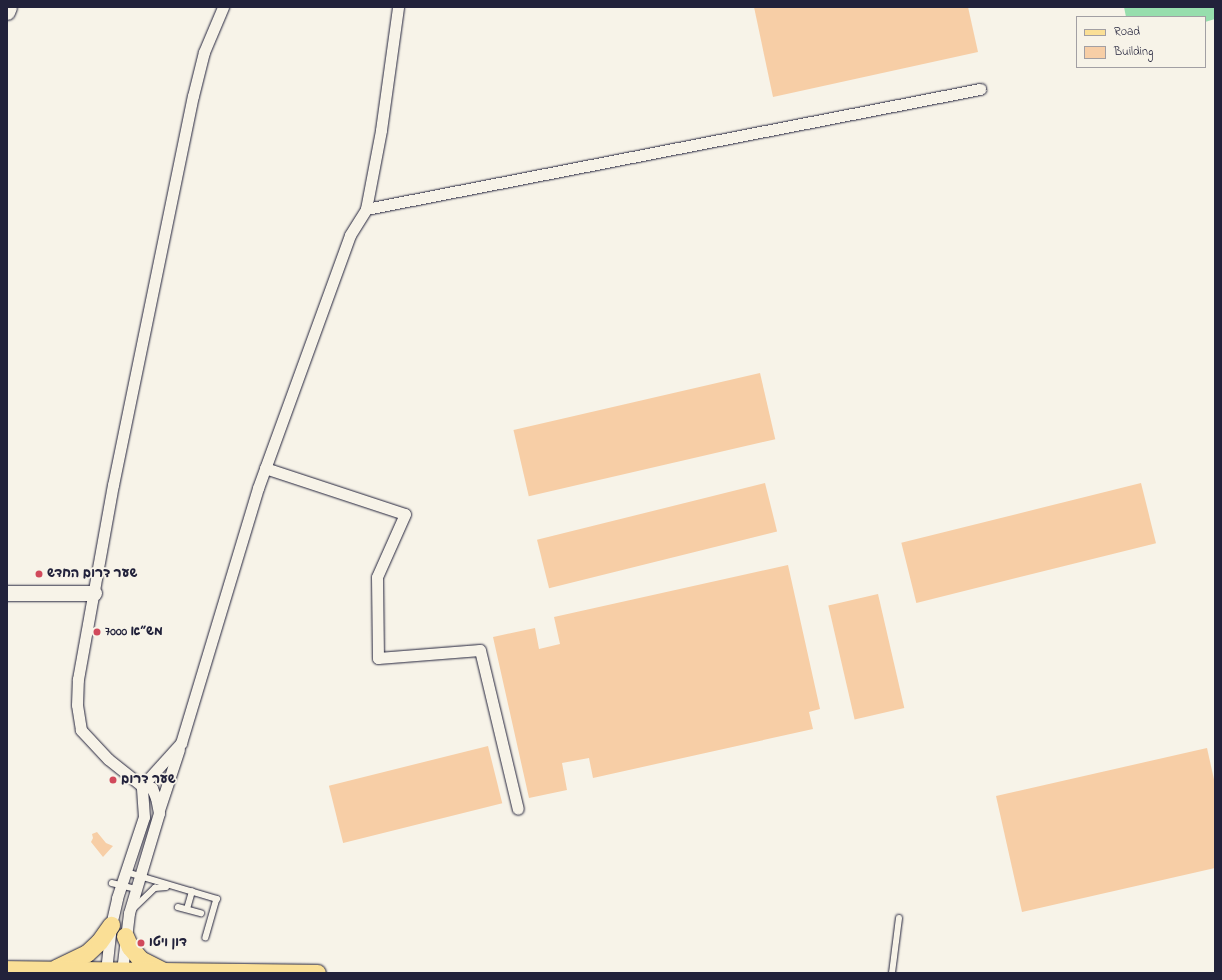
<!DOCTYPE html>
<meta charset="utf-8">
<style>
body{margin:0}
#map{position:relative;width:1222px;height:980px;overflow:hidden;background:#f7f3e8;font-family:"Indie Flower","Playpen Sans Hebrew",sans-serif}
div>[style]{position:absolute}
.green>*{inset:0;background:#97dead}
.building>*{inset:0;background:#f7cea6;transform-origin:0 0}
.roads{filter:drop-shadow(0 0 1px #22223b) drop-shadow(0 0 1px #22223b)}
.lane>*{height:5.5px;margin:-2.75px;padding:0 2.75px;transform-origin:2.75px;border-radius:2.75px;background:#f7f3e8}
.street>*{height:11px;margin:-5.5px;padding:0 5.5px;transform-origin:5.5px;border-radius:5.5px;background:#f7f3e8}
.secondary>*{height:15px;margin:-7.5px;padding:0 7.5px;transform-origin:7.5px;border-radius:7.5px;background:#f7f3e8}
.primary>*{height:17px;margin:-8.5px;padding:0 8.5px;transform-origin:8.5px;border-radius:8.5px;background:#fadf96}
.dots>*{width:11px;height:11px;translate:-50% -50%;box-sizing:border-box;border:2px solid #f7f3e8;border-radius:50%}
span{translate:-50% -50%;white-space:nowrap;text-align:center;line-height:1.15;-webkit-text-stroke:3.5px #f7f3e8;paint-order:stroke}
.poi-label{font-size:13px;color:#22223b;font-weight:700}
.left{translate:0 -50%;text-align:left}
.frame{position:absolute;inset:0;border:8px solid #22223b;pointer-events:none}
.legend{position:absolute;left:1076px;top:16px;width:130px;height:52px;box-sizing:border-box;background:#f7f3e8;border:1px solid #a29fa3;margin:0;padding:5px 7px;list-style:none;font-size:12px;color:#22223b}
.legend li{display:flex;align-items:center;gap:8px;height:20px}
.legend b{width:20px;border:1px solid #a29fa3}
</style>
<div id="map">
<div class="green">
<i style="clip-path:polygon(1124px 7px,1215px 7px,1215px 19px,1205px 22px,1205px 17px,1126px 17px)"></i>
</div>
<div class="building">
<i style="clip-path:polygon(754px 7px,968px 7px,978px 52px,773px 97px)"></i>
<i style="left:760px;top:373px;width:68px;height:253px;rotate:77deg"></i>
<i style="left:765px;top:483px;width:50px;height:235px;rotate:76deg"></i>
<i style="left:1141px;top:483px;width:62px;height:247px;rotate:76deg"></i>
<i style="clip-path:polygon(788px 565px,820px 709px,809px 712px,813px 729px,593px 778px,589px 758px,562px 763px,567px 790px,529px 798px,493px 637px,535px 628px,539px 649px,560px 644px,554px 617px)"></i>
<i style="left:878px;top:594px;width:117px;height:51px;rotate:77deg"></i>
<i style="left:488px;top:746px;width:59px;height:164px;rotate:76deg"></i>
<i style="clip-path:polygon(1207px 748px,1215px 784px,1215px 868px,1022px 912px,996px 796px)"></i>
<i style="clip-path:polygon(97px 832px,106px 843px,113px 846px,103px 857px,91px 842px,93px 838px,92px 834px)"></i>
</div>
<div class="roads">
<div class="lane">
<i style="left:126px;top:872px;width:95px;rotate:16.5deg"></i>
<i style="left:217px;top:899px;width:40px;rotate:106deg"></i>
<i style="left:112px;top:883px;width:25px;rotate:14deg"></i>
<i style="left:178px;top:907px;width:24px;rotate:15deg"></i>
<i style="left:187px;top:909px;width:18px;rotate:-74deg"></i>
<i style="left:132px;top:910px;width:32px;rotate:-44deg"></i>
<i style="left:155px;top:888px;width:11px;rotate:-5deg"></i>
<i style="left:892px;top:973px;width:55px;rotate:-82.7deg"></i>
</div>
<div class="street">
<i style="left:366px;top:209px;width:626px;rotate:-11.06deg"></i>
<i style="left:265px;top:468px;width:147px;rotate:18.2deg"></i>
<i style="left:405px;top:514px;width:69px;rotate:114deg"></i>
<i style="left:377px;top:577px;width:81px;rotate:89.3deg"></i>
<i style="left:378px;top:658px;width:102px;rotate:-4.5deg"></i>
<i style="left:480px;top:650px;width:163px;rotate:76.6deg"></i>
<i style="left:142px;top:786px;width:58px;rotate:-47.8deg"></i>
<i style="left:181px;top:743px;width:266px;rotate:-73.2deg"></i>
<i style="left:258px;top:488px;width:269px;rotate:-70deg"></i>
<i style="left:350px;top:235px;width:31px;rotate:-58deg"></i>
<i style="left:366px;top:209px;width:80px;rotate:-79.2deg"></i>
<i style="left:381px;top:130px;width:124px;rotate:-82.1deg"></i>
<i style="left:159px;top:810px;width:64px;rotate:-71.8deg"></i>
<i style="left:106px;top:971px;width:46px;rotate:-83.8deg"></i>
<i style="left:111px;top:925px;width:28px;rotate:-77deg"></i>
<i style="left:117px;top:898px;width:85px;rotate:-71.6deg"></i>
<i style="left:144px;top:817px;width:31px;rotate:-94deg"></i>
<i style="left:122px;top:971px;width:58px;rotate:-83.1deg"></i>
<i style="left:129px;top:913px;width:104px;rotate:-73.3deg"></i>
<i style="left:159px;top:813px;width:15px;rotate:-101deg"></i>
<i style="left:156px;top:798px;width:11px;rotate:-112deg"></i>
<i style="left:152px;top:788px;width:10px;rotate:-169deg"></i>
<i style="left:142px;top:786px;width:43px;rotate:-141.5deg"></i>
<i style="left:108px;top:759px;width:40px;rotate:-133deg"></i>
<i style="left:81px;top:730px;width:25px;rotate:-99deg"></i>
<i style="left:77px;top:705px;width:26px;rotate:-88deg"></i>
<i style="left:78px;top:679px;width:197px;rotate:-79.8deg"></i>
<i style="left:113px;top:485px;width:397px;rotate:-78.4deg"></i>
<i style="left:193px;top:96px;width:45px;rotate:-76deg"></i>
<i style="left:204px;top:52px;width:49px;rotate:-67.1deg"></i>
</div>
<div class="secondary">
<i style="left:7px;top:12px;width:5px;rotate:-68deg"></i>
<i style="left:7px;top:593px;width:87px"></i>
</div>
<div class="primary">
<i style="left:125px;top:936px;width:12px;rotate:66deg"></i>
<i style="left:130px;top:947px;width:16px;rotate:50deg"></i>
<i style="left:140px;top:959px;width:25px;rotate:27deg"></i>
<i style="left:56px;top:968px;width:34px;rotate:-26deg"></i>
<i style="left:87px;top:953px;width:16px;rotate:-43deg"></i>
<i style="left:99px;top:942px;width:21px;rotate:-55deg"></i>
<i style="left:7px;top:969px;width:310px;rotate:0.7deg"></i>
</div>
</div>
<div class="dots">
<i style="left:39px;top:574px;background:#d1495b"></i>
<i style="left:97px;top:632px;background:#d1495b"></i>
<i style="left:113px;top:780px;background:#d1495b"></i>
<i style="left:141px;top:943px;background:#d1495b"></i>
</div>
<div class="poi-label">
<span class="left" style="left:47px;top:574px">שער דרום החדש</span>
<span class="left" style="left:105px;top:632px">מש״א 7000</span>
<span class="left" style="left:121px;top:780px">שער דרום</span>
<span class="left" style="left:149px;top:943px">דון ויטו</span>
</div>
<div class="frame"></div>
<ul class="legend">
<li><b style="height:5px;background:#fadf96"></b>Road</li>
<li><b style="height:11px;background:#f7cea6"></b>Building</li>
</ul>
</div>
